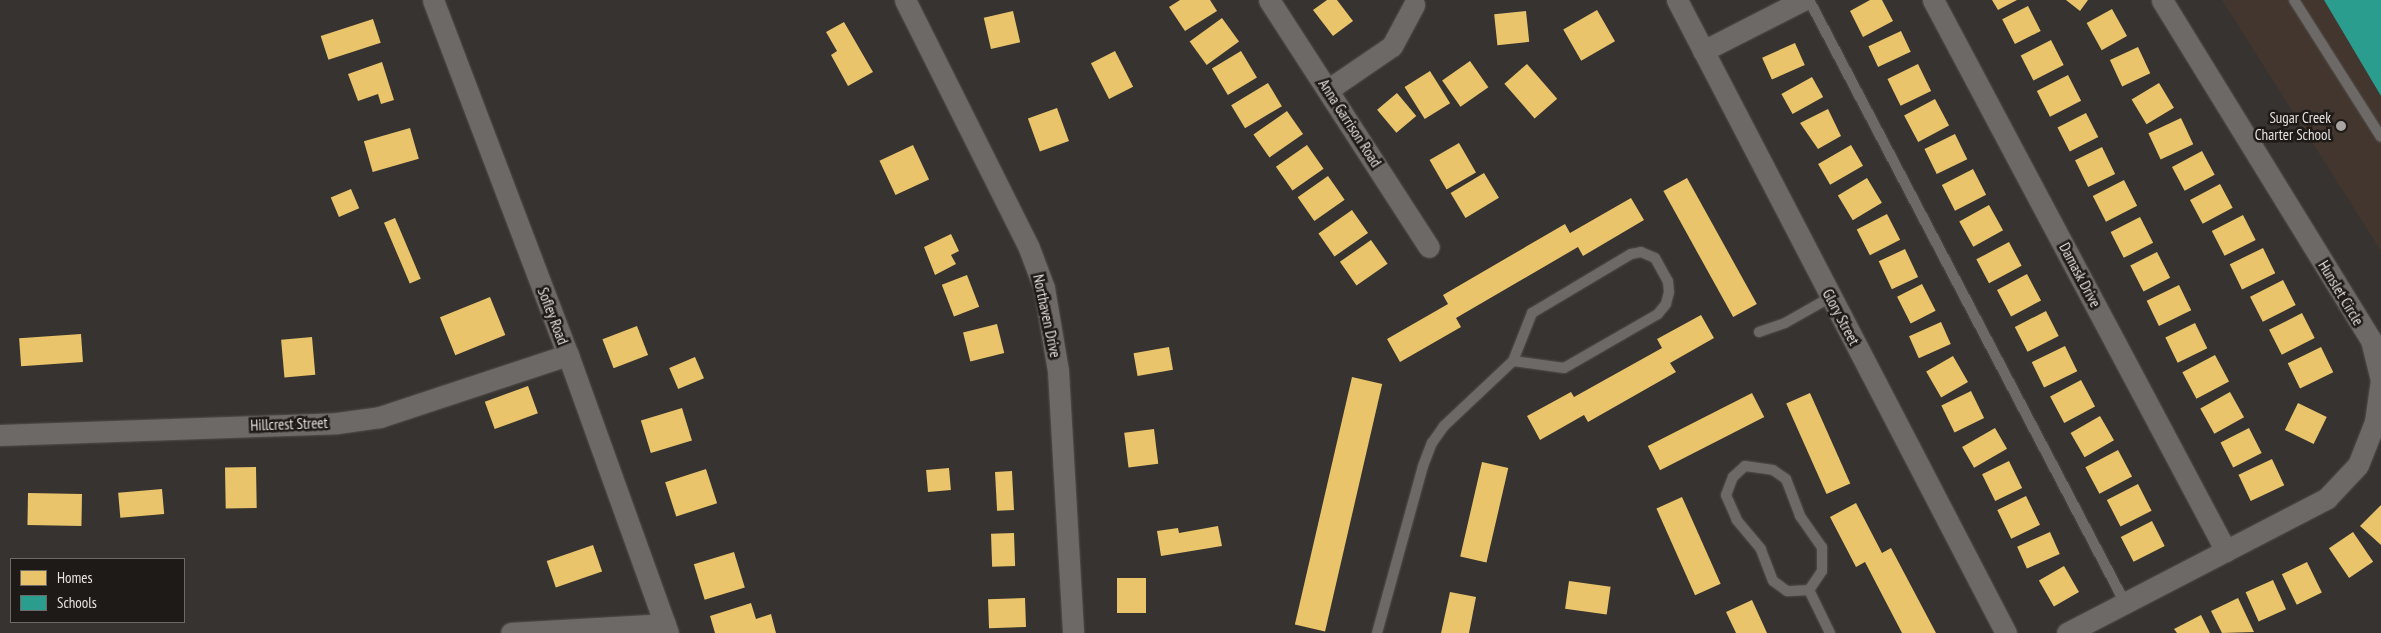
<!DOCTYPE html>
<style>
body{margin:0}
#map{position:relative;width:2381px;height:633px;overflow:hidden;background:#363330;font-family:"PT Sans Narrow",sans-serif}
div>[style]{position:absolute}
.built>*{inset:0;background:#43362e}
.homes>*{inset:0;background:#e9c46a;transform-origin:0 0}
.schools>*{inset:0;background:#2a9d8f}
.roads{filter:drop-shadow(0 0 1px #524f4c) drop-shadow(0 0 1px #524f4c)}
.lane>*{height:10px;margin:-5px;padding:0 5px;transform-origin:5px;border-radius:5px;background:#6d6967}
.street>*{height:21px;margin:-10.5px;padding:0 10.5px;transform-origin:10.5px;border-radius:10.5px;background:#6d6967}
.dots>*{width:14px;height:14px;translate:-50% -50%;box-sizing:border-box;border:2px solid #1e1a18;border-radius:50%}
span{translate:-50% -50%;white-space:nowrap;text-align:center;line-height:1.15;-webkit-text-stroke:5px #1e1a18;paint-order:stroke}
.poi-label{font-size:15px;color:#e7e2de}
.right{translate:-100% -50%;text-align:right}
.street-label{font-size:15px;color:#e7e2de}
.legend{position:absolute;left:10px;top:558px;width:175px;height:65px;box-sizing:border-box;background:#1e1a18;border:1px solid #6e6a67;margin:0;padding:6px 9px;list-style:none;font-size:15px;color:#e7e2de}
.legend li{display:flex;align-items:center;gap:10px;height:25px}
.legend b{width:25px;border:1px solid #6e6a67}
</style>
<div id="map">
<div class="built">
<i style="clip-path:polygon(2222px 0,2381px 0,2381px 251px)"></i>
</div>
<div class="homes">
<i style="clip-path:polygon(1180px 0,1210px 0,1217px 11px,1185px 31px,1169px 7px)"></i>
<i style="clip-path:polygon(1327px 0,1337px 0,1353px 21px,1333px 36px,1313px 10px)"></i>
<i style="clip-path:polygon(1870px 0,1882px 0,1893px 21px,1863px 37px,1850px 11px)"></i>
<i style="clip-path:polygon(1992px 0,2017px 0,1998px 10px)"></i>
<i style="clip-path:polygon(2066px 0,2088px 0,2080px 11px)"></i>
<i style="left:2028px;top:6px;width:28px;height:29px;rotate:63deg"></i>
<i style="left:2112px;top:9px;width:31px;height:29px;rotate:61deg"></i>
<i style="left:1597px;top:10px;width:36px;height:39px;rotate:60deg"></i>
<i style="left:1013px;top:11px;width:32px;height:30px;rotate:77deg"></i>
<i style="left:1526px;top:11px;width:31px;height:32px;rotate:84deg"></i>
<i style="left:1222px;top:18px;width:29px;height:40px;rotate:54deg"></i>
<i style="left:373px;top:19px;width:25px;height:55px;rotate:72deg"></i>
<i style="clip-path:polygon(844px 22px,873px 72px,848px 86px,831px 55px,837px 51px,826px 32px)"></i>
<i style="left:1901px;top:31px;width:23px;height:36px;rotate:65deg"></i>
<i style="left:2051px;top:40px;width:28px;height:34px;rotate:63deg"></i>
<i style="left:1795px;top:43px;width:24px;height:36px;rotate:66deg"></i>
<i style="left:2138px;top:47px;width:29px;height:31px;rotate:65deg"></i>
<i style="left:1115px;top:51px;width:40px;height:27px;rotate:63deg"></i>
<i style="left:1241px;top:51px;width:31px;height:34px;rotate:59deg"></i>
<i style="left:1470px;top:61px;width:32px;height:34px;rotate:55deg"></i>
<i style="clip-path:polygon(382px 62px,394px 100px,381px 104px,378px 94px,358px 101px,348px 74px)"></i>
<i style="left:1527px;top:64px;width:46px;height:30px;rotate:49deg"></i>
<i style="left:1918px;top:64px;width:30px;height:34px;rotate:64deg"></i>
<i style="left:1430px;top:71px;width:38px;height:30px;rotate:58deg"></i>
<i style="left:2068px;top:75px;width:29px;height:35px;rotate:63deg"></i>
<i style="left:1812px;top:77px;width:23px;height:35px;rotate:61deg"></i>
<i style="left:1268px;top:83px;width:27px;height:43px;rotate:59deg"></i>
<i style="left:2159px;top:83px;width:29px;height:32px;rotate:59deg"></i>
<i style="left:1397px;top:93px;width:30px;height:26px;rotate:50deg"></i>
<i style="left:1935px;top:99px;width:30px;height:35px;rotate:62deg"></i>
<i style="left:1057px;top:108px;width:35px;height:31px;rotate:70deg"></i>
<i style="clip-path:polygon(1828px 109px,1841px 136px,1818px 149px,1800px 123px)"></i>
<i style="left:1287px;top:111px;width:28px;height:41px;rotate:55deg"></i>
<i style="left:2086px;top:113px;width:27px;height:32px;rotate:63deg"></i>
<i style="left:2181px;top:118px;width:29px;height:36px;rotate:65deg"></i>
<i style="left:410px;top:128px;width:32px;height:48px;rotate:74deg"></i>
<i style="left:1955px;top:134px;width:28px;height:34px;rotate:64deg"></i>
<i style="left:1459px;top:143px;width:34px;height:34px;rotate:60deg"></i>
<i style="left:913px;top:145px;width:38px;height:37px;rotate:65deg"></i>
<i style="left:1307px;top:145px;width:29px;height:38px;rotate:55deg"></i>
<i style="left:1851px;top:145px;width:24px;height:38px;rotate:60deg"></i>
<i style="left:2102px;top:147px;width:30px;height:30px;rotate:64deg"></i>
<i style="left:2202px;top:151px;width:27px;height:34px;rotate:62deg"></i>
<i style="left:1973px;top:169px;width:29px;height:35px;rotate:63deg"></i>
<i style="left:1484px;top:173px;width:29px;height:39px;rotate:59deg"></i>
<i style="left:1328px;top:176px;width:29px;height:37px;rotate:55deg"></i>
<i style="left:1687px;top:178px;width:144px;height:27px;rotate:61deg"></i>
<i style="left:1867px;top:178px;width:29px;height:34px;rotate:59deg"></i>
<i style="left:2124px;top:180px;width:29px;height:35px;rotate:63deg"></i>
<i style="left:2220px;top:184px;width:27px;height:34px;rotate:62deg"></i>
<i style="left:351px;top:189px;width:21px;height:22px;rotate:67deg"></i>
<i style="clip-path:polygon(1631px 198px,1644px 220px,1583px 256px,1578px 247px,1456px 318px,1461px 327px,1400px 362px,1387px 339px,1448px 304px,1443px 295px,1565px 224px,1570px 233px)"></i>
<i style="left:1989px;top:205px;width:29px;height:34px;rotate:61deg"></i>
<i style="left:1352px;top:210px;width:28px;height:41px;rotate:55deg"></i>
<i style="left:1887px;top:214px;width:29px;height:34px;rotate:63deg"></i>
<i style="left:2243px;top:215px;width:28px;height:35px;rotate:63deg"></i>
<i style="left:2140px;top:217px;width:29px;height:33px;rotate:63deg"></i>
<i style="left:395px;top:218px;width:66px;height:12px;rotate:67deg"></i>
<i style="clip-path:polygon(951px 234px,959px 251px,951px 255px,956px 264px,935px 275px,924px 247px)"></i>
<i style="left:1371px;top:240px;width:29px;height:38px;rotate:55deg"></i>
<i style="left:2009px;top:242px;width:27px;height:37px;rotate:62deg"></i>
<i style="left:2263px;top:248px;width:28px;height:37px;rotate:64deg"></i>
<i style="left:1905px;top:249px;width:31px;height:29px;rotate:65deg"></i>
<i style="left:2157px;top:252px;width:29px;height:30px;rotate:63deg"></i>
<i style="left:2027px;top:274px;width:30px;height:34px;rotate:62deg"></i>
<i style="left:967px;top:275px;width:34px;height:27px;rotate:69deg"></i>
<i style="left:2283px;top:280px;width:28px;height:37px;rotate:63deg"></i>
<i style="left:1922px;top:284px;width:30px;height:28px;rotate:63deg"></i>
<i style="left:2179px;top:285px;width:28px;height:36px;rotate:64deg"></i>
<i style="left:490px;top:297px;width:41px;height:54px;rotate:68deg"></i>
<i style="left:2046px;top:311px;width:28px;height:35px;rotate:63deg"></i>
<i style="left:2302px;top:313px;width:28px;height:37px;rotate:63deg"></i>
<i style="clip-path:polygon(1701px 315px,1714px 338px,1670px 363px,1676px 372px,1588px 422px,1584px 415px,1540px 440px,1527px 416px,1571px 392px,1574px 397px,1662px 348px,1657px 339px)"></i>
<i style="left:1941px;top:322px;width:24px;height:35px;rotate:66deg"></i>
<i style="left:2195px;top:323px;width:28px;height:33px;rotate:64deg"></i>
<i style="left:997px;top:324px;width:30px;height:35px;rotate:76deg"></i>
<i style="left:637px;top:326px;width:31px;height:37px;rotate:69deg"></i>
<i style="left:81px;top:334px;width:28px;height:62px;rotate:86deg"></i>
<i style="left:312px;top:337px;width:38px;height:31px;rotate:85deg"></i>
<i style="left:2065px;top:346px;width:28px;height:37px;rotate:64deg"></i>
<i style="left:1169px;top:347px;width:23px;height:36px;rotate:80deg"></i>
<i style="left:2321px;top:347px;width:28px;height:37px;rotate:64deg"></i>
<i style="left:2215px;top:355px;width:30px;height:37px;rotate:62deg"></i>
<i style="left:1953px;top:356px;width:30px;height:31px;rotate:60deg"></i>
<i style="left:695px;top:357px;width:23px;height:28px;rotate:67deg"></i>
<i style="left:1352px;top:377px;width:31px;height:254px;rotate:13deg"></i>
<i style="left:2081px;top:380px;width:30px;height:35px;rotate:62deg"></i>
<i style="left:528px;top:386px;width:29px;height:46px;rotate:70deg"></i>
<i style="left:1971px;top:391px;width:30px;height:33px;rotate:64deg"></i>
<i style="left:2230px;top:392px;width:29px;height:34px;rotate:61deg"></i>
<i style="left:1752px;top:393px;width:27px;height:117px;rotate:63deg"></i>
<i style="left:1810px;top:393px;width:99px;height:26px;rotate:66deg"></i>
<i style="left:2298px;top:403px;width:32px;height:30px;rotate:26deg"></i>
<i style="left:682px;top:408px;width:34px;height:43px;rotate:73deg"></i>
<i style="left:2100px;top:416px;width:28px;height:34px;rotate:60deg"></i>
<i style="left:1995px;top:428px;width:24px;height:38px;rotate:60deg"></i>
<i style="left:2249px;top:428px;width:28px;height:32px;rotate:63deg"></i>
<i style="left:1154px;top:429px;width:35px;height:30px;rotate:83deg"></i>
<i style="left:2118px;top:450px;width:30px;height:37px;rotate:62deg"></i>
<i style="left:2272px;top:459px;width:29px;height:37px;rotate:65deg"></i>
<i style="left:2009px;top:461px;width:30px;height:30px;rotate:64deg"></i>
<i style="left:1482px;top:462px;width:27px;height:97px;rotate:13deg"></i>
<i style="left:256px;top:467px;width:41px;height:31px;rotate:89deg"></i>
<i style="left:949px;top:468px;width:22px;height:23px;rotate:85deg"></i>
<i style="left:706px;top:469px;width:36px;height:43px;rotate:72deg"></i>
<i style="left:1012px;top:471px;width:39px;height:17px;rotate:87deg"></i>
<i style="left:2138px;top:484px;width:30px;height:35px;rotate:63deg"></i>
<i style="left:162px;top:489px;width:25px;height:44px;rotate:85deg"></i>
<i style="left:28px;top:493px;width:54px;height:32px;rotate:1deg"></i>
<i style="left:2026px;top:496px;width:32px;height:32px;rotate:64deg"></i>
<i style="left:1682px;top:497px;width:95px;height:28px;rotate:66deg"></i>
<i style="clip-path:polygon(1856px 503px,1882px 553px,1891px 548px,1936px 633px,1902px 633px,1865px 562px,1856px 567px,1830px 517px)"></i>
<i style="clip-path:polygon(2381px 505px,2381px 545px,2360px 526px)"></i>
<i style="left:2152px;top:521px;width:28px;height:35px;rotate:63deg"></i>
<i style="clip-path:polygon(1218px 526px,1222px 546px,1161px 556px,1157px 531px,1178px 528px,1179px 533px)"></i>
<i style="left:2050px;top:532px;width:24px;height:36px;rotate:66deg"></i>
<i style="left:2353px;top:532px;width:36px;height:29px;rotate:56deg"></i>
<i style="left:1014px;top:533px;width:33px;height:23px;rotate:88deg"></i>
<i style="left:593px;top:545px;width:28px;height:49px;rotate:71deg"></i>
<i style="left:734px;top:552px;width:37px;height:42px;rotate:73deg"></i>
<i style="left:2307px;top:562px;width:34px;height:28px;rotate:64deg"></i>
<i style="left:2064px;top:566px;width:30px;height:29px;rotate:60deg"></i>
<i style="left:1146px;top:578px;width:35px;height:29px;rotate:90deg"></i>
<i style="left:2273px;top:580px;width:32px;height:30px;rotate:66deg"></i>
<i style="left:1569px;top:581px;width:42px;height:28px;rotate:8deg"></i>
<i style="clip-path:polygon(1450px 592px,1476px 597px,1469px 633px,1441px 633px)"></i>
<i style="left:1025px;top:598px;width:29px;height:37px;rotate:88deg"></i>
<i style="clip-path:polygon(2238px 598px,2254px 632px,2222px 633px,2211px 611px)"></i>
<i style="clip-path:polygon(1752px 600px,1767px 633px,1736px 633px,1726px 612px)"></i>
<i style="clip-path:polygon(751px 603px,756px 619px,771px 614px,776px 633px,715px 633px,710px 616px)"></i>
<i style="clip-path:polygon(2201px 615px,2210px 633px,2177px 633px,2174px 629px)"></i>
</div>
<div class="schools">
<i style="clip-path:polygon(2324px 0,2381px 0,2381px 96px)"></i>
</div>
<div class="roads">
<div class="lane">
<i style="left:1809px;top:0;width:681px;rotate:62.34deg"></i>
<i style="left:2294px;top:0;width:162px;rotate:57.6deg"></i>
<i style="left:1759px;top:332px;width:28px;rotate:-19deg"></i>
<i style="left:1785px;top:323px;width:53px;rotate:-29.5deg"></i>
<i style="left:1745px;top:466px;width:28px;rotate:8deg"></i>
<i style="left:1773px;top:470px;width:16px;rotate:35deg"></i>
<i style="left:1786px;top:479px;width:40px;rotate:69deg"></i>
<i style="left:1800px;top:516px;width:38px;rotate:55deg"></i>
<i style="left:1822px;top:547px;width:24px;rotate:90deg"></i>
<i style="left:1822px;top:571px;width:23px;rotate:124deg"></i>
<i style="left:1809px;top:590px;width:22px;rotate:177deg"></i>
<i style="left:1787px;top:591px;width:17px;rotate:-144deg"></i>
<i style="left:1773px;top:581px;width:34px;rotate:-111deg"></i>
<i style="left:1761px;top:549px;width:38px;rotate:-130deg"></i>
<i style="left:1737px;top:520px;width:27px;rotate:-114deg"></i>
<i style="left:1726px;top:495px;width:19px;rotate:-69deg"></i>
<i style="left:1733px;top:477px;width:16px;rotate:-43deg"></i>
<i style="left:1809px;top:590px;width:48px;rotate:64deg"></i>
<i style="left:1377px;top:633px;width:173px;rotate:-74.6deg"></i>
<i style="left:1423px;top:466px;width:25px;rotate:-69deg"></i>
<i style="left:1432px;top:443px;width:21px;rotate:-55deg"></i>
<i style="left:1444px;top:426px;width:95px;rotate:-43.3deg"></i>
<i style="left:1513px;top:361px;width:52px;rotate:-68.4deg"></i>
<i style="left:1532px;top:313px;width:115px;rotate:-30.8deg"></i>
<i style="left:1631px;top:254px;width:10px;rotate:-11deg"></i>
<i style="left:1641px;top:252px;width:15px;rotate:23deg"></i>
<i style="left:1655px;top:258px;width:26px;rotate:61deg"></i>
<i style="left:1668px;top:281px;width:11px;rotate:85deg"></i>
<i style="left:1669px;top:292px;width:12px;rotate:104deg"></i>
<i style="left:1666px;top:304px;width:13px;rotate:129deg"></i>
<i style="left:1658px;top:314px;width:108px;rotate:150.1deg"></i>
<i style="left:1564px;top:368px;width:51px;rotate:-172.2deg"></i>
</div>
<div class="street">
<i style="left:433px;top:0;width:380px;rotate:69.2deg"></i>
<i style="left:568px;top:355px;width:295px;rotate:70.2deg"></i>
<i style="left:905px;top:0;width:277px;rotate:63.4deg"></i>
<i style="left:1029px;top:248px;width:43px;rotate:69.4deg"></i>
<i style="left:1044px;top:288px;width:84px;rotate:80.4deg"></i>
<i style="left:1058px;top:371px;width:262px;rotate:86.7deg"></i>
<i style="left:1269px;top:0;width:294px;rotate:57.1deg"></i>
<i style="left:1677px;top:0;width:713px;rotate:62.54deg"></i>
<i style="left:1933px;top:0;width:624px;rotate:62deg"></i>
<i style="left:1703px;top:51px;width:112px;rotate:-27deg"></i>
<i style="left:1329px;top:89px;width:76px;rotate:-34.3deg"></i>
<i style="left:1392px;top:46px;width:47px;rotate:-61.8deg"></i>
<i style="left:0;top:435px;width:337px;rotate:-2deg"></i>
<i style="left:337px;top:423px;width:43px;rotate:-7.9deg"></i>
<i style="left:380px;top:417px;width:198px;rotate:-18.3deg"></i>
<i style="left:511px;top:633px;width:154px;rotate:-3.3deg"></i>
<i style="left:2067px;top:633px;width:293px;rotate:-27.4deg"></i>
<i style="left:2327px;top:498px;width:45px;rotate:-46.8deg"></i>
<i style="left:2358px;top:465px;width:46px;rotate:-68.4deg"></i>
<i style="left:2375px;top:422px;width:42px;rotate:-81.9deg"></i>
<i style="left:2381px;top:380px;width:41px;rotate:-104deg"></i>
<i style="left:2371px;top:340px;width:399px;rotate:-121.6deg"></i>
</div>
</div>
<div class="dots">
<i style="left:2341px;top:126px;background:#a9a5a1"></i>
</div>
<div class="poi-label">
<span class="right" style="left:2331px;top:126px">Sugar Creek<br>Charter School</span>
</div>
<div class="street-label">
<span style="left:1350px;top:123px;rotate:57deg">Anna Garrison Road</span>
<span style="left:2080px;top:275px;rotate:62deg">Damask Drive</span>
<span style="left:2341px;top:293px;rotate:59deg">Hunslet Circle</span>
<span style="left:553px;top:316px;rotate:69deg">Sofley Road</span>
<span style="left:1047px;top:316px;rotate:78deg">Northaven Drive</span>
<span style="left:1841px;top:317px;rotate:62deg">Glory Street</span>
<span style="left:289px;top:424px;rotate:-2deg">Hillcrest Street</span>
</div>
<ul class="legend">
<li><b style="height:14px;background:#e9c46a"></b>Homes</li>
<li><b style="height:14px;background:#2a9d8f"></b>Schools</li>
</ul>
</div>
